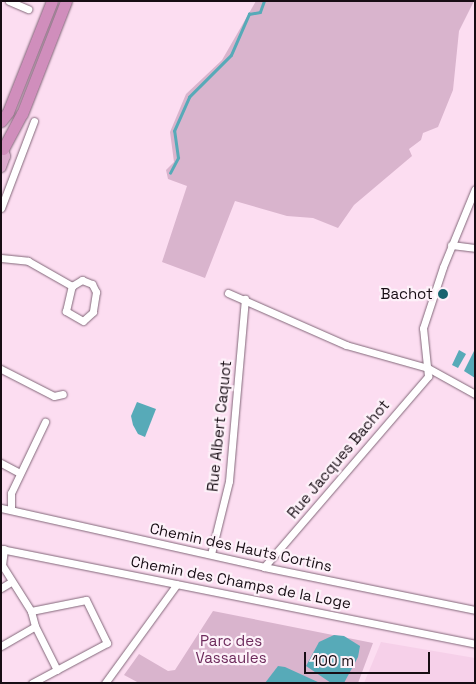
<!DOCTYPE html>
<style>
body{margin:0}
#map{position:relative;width:476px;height:684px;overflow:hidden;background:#fcddf1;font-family:"Space Grotesk",sans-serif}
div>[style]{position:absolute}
.built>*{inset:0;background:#f6d0e9}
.green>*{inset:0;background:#d9b4cd}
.water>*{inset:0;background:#57aab8}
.stream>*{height:2.5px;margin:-1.25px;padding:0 1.25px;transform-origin:1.25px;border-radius:1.25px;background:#57aab8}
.roads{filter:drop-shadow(0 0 1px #826779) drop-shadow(0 0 1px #826779)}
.minor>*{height:7px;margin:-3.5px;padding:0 3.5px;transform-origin:3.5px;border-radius:3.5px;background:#fff}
.primary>*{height:10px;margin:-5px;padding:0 5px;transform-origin:5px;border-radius:5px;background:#dcaacd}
.trunk>*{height:11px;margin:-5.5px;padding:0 5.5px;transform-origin:5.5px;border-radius:5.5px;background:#d08ebc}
.dots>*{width:14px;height:14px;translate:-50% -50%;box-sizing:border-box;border:2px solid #fdf1f9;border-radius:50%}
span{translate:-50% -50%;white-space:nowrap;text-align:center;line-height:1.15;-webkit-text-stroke:4.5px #fdf1f9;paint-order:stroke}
.poi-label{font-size:15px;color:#170d14}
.right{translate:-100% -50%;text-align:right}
.street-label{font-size:15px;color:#170d14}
.park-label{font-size:15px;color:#6d2b5c}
.frame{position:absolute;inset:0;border:2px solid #170d14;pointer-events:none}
.scale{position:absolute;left:304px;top:652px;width:126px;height:22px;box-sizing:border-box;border:2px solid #170d14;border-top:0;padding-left:6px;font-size:15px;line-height:18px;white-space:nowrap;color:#170d14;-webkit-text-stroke:4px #fdf1f9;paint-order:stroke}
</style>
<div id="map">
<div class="built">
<i style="clip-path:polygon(381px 642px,475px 658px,475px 683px,364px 683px)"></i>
</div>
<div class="green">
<i style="clip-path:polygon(256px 1px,474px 1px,459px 31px,453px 90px,438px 127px,423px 133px,421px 140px,409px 149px,412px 156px,354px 205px,338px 228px,313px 218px,287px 216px,235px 201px,205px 278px,162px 262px,187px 186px,168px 179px,166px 170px,174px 162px,170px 132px,186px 94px,222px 60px)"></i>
<i style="clip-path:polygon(213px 611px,373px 643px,358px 683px,139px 683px,124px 675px,139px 654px,168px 671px,175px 670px)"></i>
</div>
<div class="water">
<i style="clip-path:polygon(475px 349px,475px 378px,464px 371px)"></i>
<i style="clip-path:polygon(459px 350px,466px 354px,458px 368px,452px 365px)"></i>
<i style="clip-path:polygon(137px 402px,156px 409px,145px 437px,138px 434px,133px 425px,131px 416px)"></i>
<i style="clip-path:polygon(334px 635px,344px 636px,360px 646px,358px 657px,344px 683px,331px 683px,306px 666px,319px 642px)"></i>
<i style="clip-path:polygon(278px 666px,285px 667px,320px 683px,265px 683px)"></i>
</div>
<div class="stream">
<i style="left:170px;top:173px;width:17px;rotate:-62deg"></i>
<i style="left:178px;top:158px;width:27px;rotate:-98deg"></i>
<i style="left:174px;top:131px;width:37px;rotate:-66deg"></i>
<i style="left:189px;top:97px;width:59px;rotate:-45deg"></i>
<i style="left:231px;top:55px;width:45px;rotate:-66.3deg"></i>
<i style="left:249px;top:14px;width:11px;rotate:-10deg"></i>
<i style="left:260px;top:12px;width:12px;rotate:-70deg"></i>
</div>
<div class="roads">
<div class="minor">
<i style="left:9px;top:1px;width:21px;rotate:23deg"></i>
<i style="left:1px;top:208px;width:93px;rotate:-69.2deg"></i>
<i style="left:451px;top:245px;width:24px;rotate:7deg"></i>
<i style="left:1px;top:258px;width:27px;rotate:6deg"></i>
<i style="left:28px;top:261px;width:51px;rotate:29.6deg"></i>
<i style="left:82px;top:280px;width:11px;rotate:22deg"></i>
<i style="left:92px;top:284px;width:9px;rotate:63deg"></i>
<i style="left:96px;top:292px;width:20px;rotate:99deg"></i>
<i style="left:93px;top:312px;width:13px;rotate:138deg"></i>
<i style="left:83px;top:321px;width:20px;rotate:-150deg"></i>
<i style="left:66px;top:311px;width:26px;rotate:-77deg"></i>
<i style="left:72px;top:286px;width:12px;rotate:-31deg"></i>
<i style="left:228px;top:293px;width:129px;rotate:23.8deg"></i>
<i style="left:346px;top:345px;width:85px;rotate:15.7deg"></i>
<i style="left:428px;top:368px;width:54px;rotate:29deg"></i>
<i style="left:1px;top:369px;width:59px;rotate:27deg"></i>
<i style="left:54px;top:396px;width:9px;rotate:-13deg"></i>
<i style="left:1px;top:463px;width:21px;rotate:28deg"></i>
<i style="left:1px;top:508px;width:270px;rotate:12.6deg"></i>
<i style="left:264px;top:567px;width:215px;rotate:11.5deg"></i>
<i style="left:11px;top:509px;width:16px;rotate:-90deg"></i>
<i style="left:11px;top:493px;width:79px;rotate:-64.4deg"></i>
<i style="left:1px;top:549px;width:483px;rotate:11.3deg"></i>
<i style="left:4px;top:549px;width:16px;rotate:97deg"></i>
<i style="left:2px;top:565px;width:54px;rotate:57.8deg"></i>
<i style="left:211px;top:554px;width:75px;rotate:-76.1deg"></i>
<i style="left:229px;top:481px;width:183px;rotate:-85deg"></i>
<i style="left:264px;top:567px;width:252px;rotate:-49.3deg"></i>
<i style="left:428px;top:376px;width:48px;rotate:-95.9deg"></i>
<i style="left:423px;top:328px;width:64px;rotate:-71.8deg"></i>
<i style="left:443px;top:267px;width:84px;rotate:-67.7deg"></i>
<i style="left:1px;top:588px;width:12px;rotate:-31deg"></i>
<i style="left:35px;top:626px;width:49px;rotate:63.4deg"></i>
<i style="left:1px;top:646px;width:39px;rotate:-30deg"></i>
<i style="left:35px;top:626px;width:16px;rotate:-105deg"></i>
<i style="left:31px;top:611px;width:56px;rotate:-11.3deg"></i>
<i style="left:86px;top:600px;width:48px;rotate:64deg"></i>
<i style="left:107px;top:643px;width:85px;rotate:151.9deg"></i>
<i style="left:105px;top:683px;width:122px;rotate:-54deg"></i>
</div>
<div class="primary">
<i style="left:1px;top:146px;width:11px;rotate:68deg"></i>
<i style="left:5px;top:156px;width:12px;rotate:110deg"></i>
</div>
<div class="trunk">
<i style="left:1px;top:121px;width:11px;rotate:-52deg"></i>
<i style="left:8px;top:112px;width:119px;rotate:-68.4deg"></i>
<i style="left:3px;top:149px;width:40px;rotate:-62deg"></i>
<i style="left:22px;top:114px;width:121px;rotate:-68.7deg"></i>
</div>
</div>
<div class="dots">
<i style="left:443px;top:294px;background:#18646f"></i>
</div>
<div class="poi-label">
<span class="right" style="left:433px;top:294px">Bachot</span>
</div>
<div class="street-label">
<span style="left:219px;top:426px;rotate:-84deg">Rue Albert Caquot</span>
<span style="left:338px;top:459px;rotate:-50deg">Rue Jacques Bachot</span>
<span style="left:241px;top:547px;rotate:12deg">Chemin des Hauts Cortins</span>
<span style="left:241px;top:582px;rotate:11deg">Chemin des Champs de la Loge</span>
</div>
<div class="park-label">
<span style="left:231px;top:649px">Parc des<br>Vassaules</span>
</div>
<div class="frame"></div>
<div class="scale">100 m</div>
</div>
